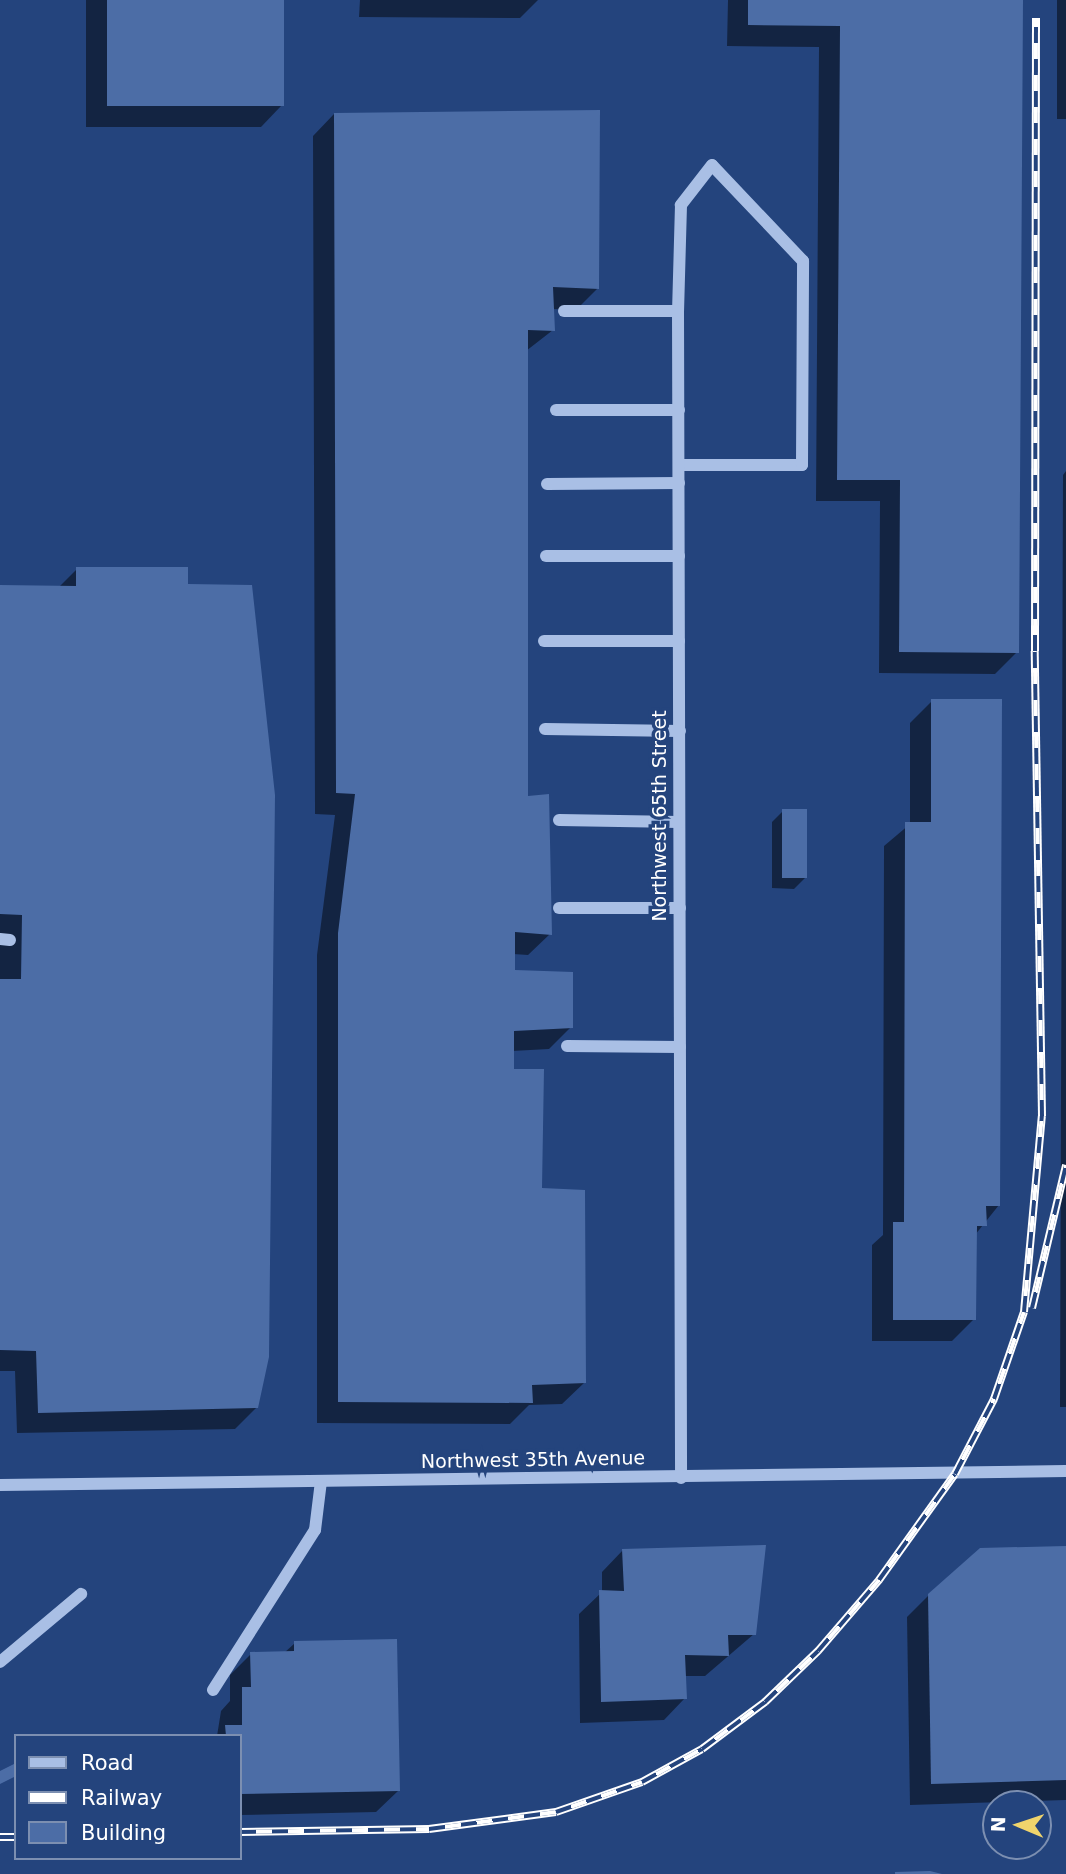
<!DOCTYPE html>
<style>
body{margin:0}
#map{position:relative;width:1066px;height:1874px;overflow:hidden;background:#24447d;font-family:"DejaVu Sans",sans-serif}
div>[style]{position:absolute}
[style*='--x']{left:calc(var(--x)*1px);top:calc(var(--y)*1px);width:calc(var(--w)*1px);rotate:calc(var(--a)*1deg)}
.shadow>*{inset:0;background:#0007;transform-origin:0 0}
.building>*{inset:0;background:#4c6da6;transform-origin:0 0}
.minor>*{height:12px;margin:-6px;padding:0 6px;transform-origin:6px;border-radius:6px;background:#a9bfe5}
.rail>*{height:8px;margin-top:-4px;transform-origin:0;background:repeating-linear-gradient(90deg,#24447d 0 16px,#fff 0 32px);box-sizing:border-box;border-block:2px solid #fff}
span{translate:-50% -50%;white-space:nowrap;text-align:center;line-height:1.15;-webkit-text-stroke:7px #24447d;paint-order:stroke}
.street-label{font-size:19px;color:#fff}
.legend{position:absolute;left:14px;top:1734px;width:228px;height:126px;box-sizing:border-box;background:#24447d;border:2px solid #7c8fb1;margin:0;padding:9px 12px;list-style:none;font-size:21px;color:#fff}
.legend li{display:flex;align-items:center;gap:14px;height:35px}
.legend b{width:35px;border:2px solid #7c8fb1}
.north{position:absolute;left:982px;top:1790px;width:70px;height:70px;box-sizing:border-box;background:#24447d;border:2px solid #7c8fb1;border-radius:50%;rotate:272deg;font-size:19px;font-weight:700;line-height:28px;text-align:center;color:#fff}
.north::after{content:'';display:block;margin:auto;width:24px;height:32px;background:#f0d46c;clip-path:polygon(50% 0,100% 100%,50% 72%,0 100%)}
</style>
<div id="map">
<div class="shadow">
<div style="clip-path:polygon(86px 0,282px 0,282px 105px,261px 127px,86px 127px)"></div>
<div style="clip-path:polygon(360px 0,538px 0,520px 18px,359px 17px)"></div>
<div style="clip-path:polygon(728px 0,1021px 0,1017px 652px,995px 674px,879px 673px,880px 501px,816px 501px,819px 47px,727px 46px)"></div>
<div style="left:1057px;top:0;width:9px;height:119px"></div>
<div style="clip-path:polygon(334px 114px,598px 288px,576px 310px,552px 309px,553px 330px,526px 351px,526px 798px,550px 934px,528px 955px,513px 954px,513px 971px,571px 1027px,549px 1049px,512px 1051px,512px 1070px,584px 1383px,562px 1404px,529px 1405px,510px 1424px,317px 1423px,317px 955px,335px 815px,315px 814px,313px 136px)"></div>
<div style="clip-path:polygon(1066px 471px,1066px 1407px,1060px 1407px,1063px 475px)"></div>
<div style="clip-path:polygon(77px 569px,257px 1407px,235px 1429px,17px 1433px,15px 1371px,0 1371px,0 587px,59px 587px)"></div>
<div style="clip-path:polygon(932px 701px,999px 1205px,975px 1235px,974px 1319px,952px 1341px,872px 1341px,872px 1245px,883px 1235px,884px 846px,910px 824px,910px 723px)"></div>
<div style="clip-path:polygon(783px 811px,805px 878px,794px 889px,772px 888px,772px 822px)"></div>
<div style="clip-path:polygon(1066px 1548px,1066px 1800px,910px 1805px,907px 1617px,929px 1595px)"></div>
<div style="clip-path:polygon(623px 1550px,754px 1634px,705px 1676px,684px 1676px,685px 1698px,664px 1720px,580px 1723px,579px 1614px,602px 1592px,602px 1572px)"></div>
<div style="clip-path:polygon(295px 1643px,398px 1791px,376px 1812px,240px 1815px,240px 1736px,217px 1736px,221px 1711px,230px 1701px,230px 1675px,251px 1654px,284px 1653px)"></div>
</div>
<div class="building">
<div style="left:107px;top:0;width:177px;height:106px"></div>
<div style="clip-path:polygon(748px 0,1023px 0,1019px 653px,899px 652px,900px 480px,837px 480px,840px 26px,748px 25px)"></div>
<div style="clip-path:polygon(600px 110px,599px 289px,553px 287px,555px 331px,528px 330px,528px 796px,549px 794px,552px 935px,515px 932px,515px 970px,573px 972px,573px 1028px,514px 1031px,514px 1069px,544px 1069px,542px 1188px,585px 1190px,586px 1383px,532px 1385px,533px 1403px,338px 1402px,338px 933px,355px 794px,336px 793px,334px 113px)"></div>
<div style="clip-path:polygon(76px 567px,188px 567px,188px 584px,252px 585px,275px 795px,269px 1357px,258px 1408px,38px 1413px,36px 1351px,0 1350px,0 979px,21px 979px,22px 915px,0 914px,0 585px,76px 586px)"></div>
<div style="clip-path:polygon(931px 699px,1002px 699px,1000px 1206px,986px 1206px,987px 1226px,977px 1226px,976px 1320px,893px 1320px,893px 1222px,904px 1222px,905px 822px,931px 822px)"></div>
<div style="left:807px;top:809px;width:69px;height:25px;rotate:90deg"></div>
<div style="clip-path:polygon(766px 1545px,756px 1635px,728px 1635px,729px 1656px,685px 1655px,687px 1699px,601px 1702px,599px 1590px,624px 1591px,622px 1549px)"></div>
<div style="clip-path:polygon(1066px 1546px,1066px 1780px,931px 1784px,928px 1594px,980px 1548px)"></div>
<div style="clip-path:polygon(397px 1639px,400px 1791px,240px 1794px,240px 1736px,226px 1736px,225px 1725px,242px 1725px,242px 1687px,251px 1687px,250px 1652px,294px 1651px,294px 1641px)"></div>
<div style="clip-path:polygon(14px 1764px,16px 1776px,0 1784px,0 1771px)"></div>
<div style="clip-path:polygon(930px 1871px,942px 1874px,895px 1874px,895px 1872px)"></div>
</div>
<div class="minor">
<div style="--x:564;--y:311;--w:114;--a:0"></div>
<div style="--x:556;--y:410;--w:123;--a:0"></div>
<div style="--x:679;--y:465;--w:123;--a:0"></div>
<div style="--x:802;--y:465;--w:204;--a:-89.7"></div>
<div style="--x:803;--y:261;--w:132;--a:-133.5"></div>
<div style="--x:712;--y:165;--w:51;--a:127.8"></div>
<div style="--x:681;--y:205;--w:106;--a:91.6"></div>
<div style="--x:678;--y:311;--w:1167;--a:89.85"></div>
<div style="--x:547;--y:484;--w:132;--a:-0.4"></div>
<div style="--x:546;--y:556;--w:133;--a:0"></div>
<div style="--x:544;--y:641;--w:135;--a:0"></div>
<div style="--x:545;--y:729;--w:135;--a:0.8"></div>
<div style="--x:559;--y:820;--w:120;--a:1"></div>
<div style="--x:559;--y:908;--w:121;--a:0"></div>
<div style="--x:0;--y:939;--w:10;--a:6"></div>
<div style="--x:567;--y:1046;--w:113;--a:0.5"></div>
<div style="--x:0;--y:1485;--w:1066;--a:-0.75"></div>
<div style="--x:0;--y:1662;--w:106;--a:-40"></div>
<div style="--x:213;--y:1690;--w:190;--a:-57.5"></div>
<div style="--x:315;--y:1530;--w:49;--a:-83"></div>
</div>
<div class="rail">
<div style="--x:1032;--y:1308;--w:147;--a:-76.6"></div>
<div style="--x:240;--y:1832;--w:189;--a:-0.9"></div>
<div style="--x:429;--y:1829;--w:128;--a:-7.6"></div>
<div style="--x:556;--y:1812;--w:91;--a:-19.2"></div>
<div style="--x:642;--y:1782;--w:68;--a:-28.8"></div>
<div style="--x:702;--y:1749;--w:79;--a:-36.7"></div>
<div style="--x:765;--y:1702;--w:74;--a:-43.9"></div>
<div style="--x:818;--y:1651;--w:94;--a:-49.3"></div>
<div style="--x:879;--y:1580;--w:130;--a:-54.4"></div>
<div style="--x:955;--y:1474;--w:85;--a:-62.5"></div>
<div style="--x:994;--y:1399;--w:92;--a:-71"></div>
<div style="--x:1024;--y:1312;--w:197;--a:-84.8"></div>
<div style="--x:1042;--y:1116;--w:465;--a:-90.9"></div>
<div style="--x:1035;--y:651;--w:633;--a:-89.91"></div>
<div style="--x:0;--y:1837;--w:16;--a:0"></div>
</div>
<div class="street-label">
<span style="left:660px;top:816px;rotate:-90deg">Northwest 65th Street</span>
<span style="left:533px;top:1460px;rotate:-1deg">Northwest 35th Avenue</span>
</div>
<ul class="legend">
<li><b style="height:9px;background:#a9bfe5"></b>Road</li>
<li><b style="height:9px;background:#fff"></b>Railway</li>
<li><b style="height:19px;background:#4c6da6"></b>Building</li>
</ul>
<div class="north">N</div>
</div>
